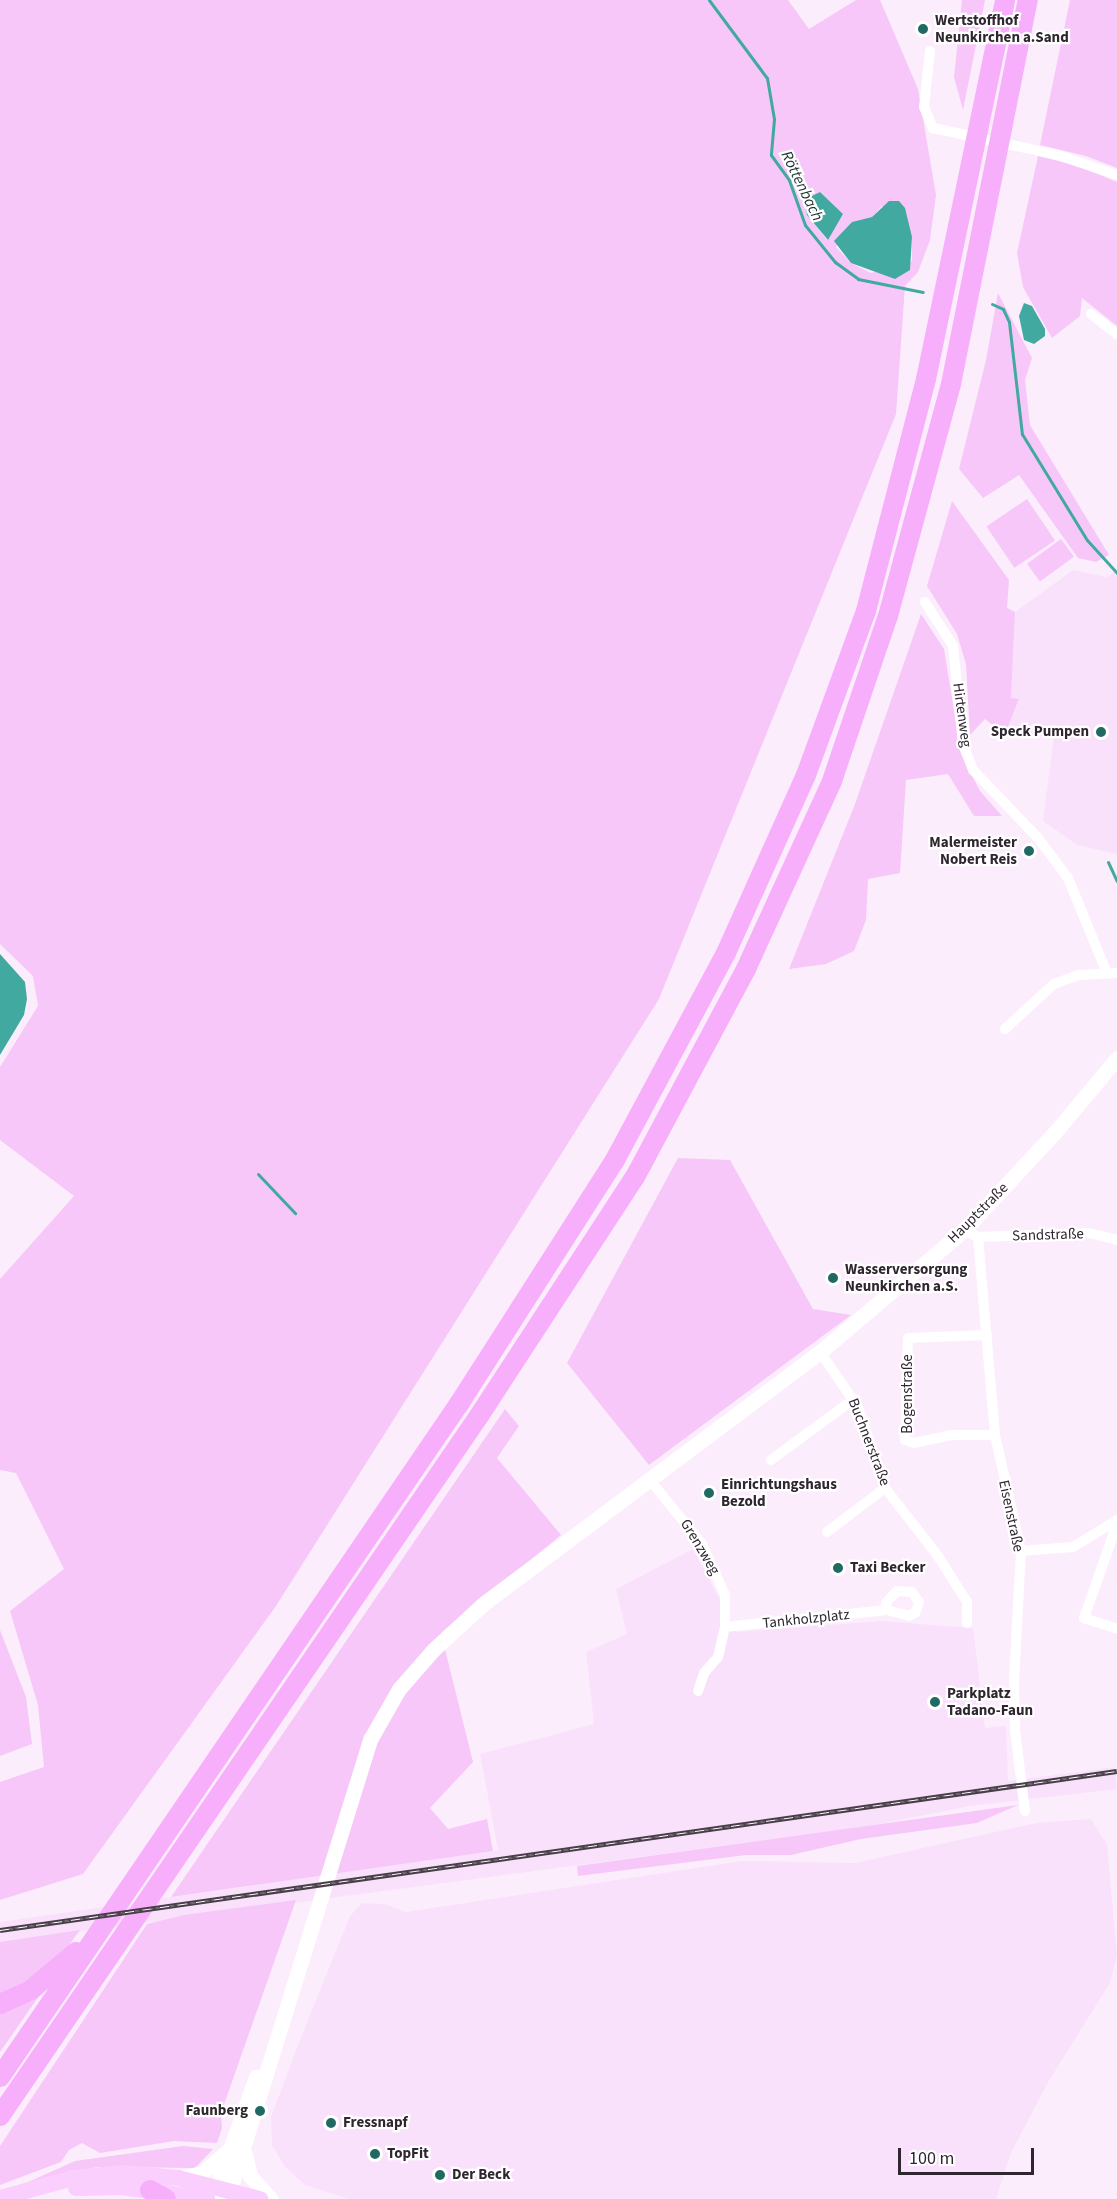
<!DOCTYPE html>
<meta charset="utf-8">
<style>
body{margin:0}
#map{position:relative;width:1117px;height:2199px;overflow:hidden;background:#fcedfd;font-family:"Source Sans 3",sans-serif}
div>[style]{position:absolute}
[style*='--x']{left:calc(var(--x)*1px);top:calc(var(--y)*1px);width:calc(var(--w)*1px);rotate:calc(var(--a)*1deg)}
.built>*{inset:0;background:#fae1fb}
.green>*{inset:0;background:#f6c7f8;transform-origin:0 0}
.water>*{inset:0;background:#42a9a0}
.stream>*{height:3px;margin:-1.5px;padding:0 1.5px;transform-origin:1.5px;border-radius:1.5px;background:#42a9a0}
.minor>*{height:10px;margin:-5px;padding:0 5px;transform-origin:5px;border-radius:5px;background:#fff}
.secondary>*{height:15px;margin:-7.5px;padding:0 7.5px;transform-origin:7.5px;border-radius:7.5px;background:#fff}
.primary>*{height:16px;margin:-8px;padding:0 8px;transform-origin:8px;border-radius:8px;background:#facffd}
.motorway>*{height:20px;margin:-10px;padding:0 10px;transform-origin:10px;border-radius:10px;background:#f7affb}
.rail>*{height:5px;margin-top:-2.5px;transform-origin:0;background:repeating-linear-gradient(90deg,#fff 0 9px,#473e48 0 18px);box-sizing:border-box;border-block:2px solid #473e48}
.dots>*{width:16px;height:16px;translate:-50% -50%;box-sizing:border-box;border:3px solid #fff;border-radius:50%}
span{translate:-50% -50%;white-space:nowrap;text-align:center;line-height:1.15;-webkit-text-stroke:4.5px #fff;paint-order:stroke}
.poi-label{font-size:15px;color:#2f2630;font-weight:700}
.left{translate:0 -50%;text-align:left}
.right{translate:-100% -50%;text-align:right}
.street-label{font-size:15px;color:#2f2630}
.water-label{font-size:16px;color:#1a322f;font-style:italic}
.scale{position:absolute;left:898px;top:2148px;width:136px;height:27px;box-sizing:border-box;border:3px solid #2f2630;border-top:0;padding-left:8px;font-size:18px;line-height:21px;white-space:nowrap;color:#2f2630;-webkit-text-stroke:4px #fff;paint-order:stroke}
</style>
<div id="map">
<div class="built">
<div style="clip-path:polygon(1073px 570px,1107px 577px,1117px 570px,1117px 854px,1077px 845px,1043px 821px,1054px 736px,1005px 735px,1019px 700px,1011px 698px,1015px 612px)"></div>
<div style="clip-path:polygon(693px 1549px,737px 1632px,881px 1621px,973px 1628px,985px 1728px,1006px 1726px,1008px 1781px,1114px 1767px,1117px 1789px,970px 1806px,859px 1828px,0 1942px,0 1922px,498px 1850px,480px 1754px,594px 1724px,586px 1652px,627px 1634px,616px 1589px)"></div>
<div style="clip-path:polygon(1091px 1819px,1107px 1845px,1117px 1955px,1110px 1983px,1047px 2084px,1011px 2153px,996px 2199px,349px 2199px,305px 2185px,285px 2167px,272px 2145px,271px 2117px,298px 2045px,350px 1916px,362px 1903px,384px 1904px,406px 1912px,742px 1861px,855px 1863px,1036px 1823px)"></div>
</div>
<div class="green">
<div style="clip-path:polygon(evenodd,0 0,788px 0,809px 29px,856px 0,880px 0,918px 89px,936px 195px,930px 240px,918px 272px,905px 286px,896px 414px,659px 999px,276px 1606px,83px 1874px,0 1900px,0 1782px,44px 1767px,38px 1705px,10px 1611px,64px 1569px,16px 1473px,0 1470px,0 1279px,74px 1196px,0 1140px,0 1067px,38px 1006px,33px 976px,0 944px,0 0,820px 192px,843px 214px,827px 240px,807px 215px,804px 201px,820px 192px,0 0,882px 206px,912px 237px,912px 261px,871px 273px,851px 263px,836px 247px,852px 222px,872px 217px,882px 206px)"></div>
<div style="clip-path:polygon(962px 0,985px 0,963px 110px,954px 77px)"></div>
<div style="clip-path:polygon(1070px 0,1117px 0,1117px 168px,1086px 156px,1040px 145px)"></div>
<div style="clip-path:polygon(1038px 156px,1078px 166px,1117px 182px,1117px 326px,1082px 298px,1080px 316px,1052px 338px,1023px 287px,1017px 253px)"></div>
<div style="clip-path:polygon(998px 293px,1032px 358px,1025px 380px,1030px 425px,1109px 555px,1096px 562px,1078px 558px,1019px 475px,983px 498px,959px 469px,986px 360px)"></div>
<div style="left:1027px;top:499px;width:50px;height:49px;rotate:56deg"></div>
<div style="clip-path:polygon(952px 501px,1009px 580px,1007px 608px,1015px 612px,1011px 698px,1019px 699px,1005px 735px,985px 719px,970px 735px,966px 664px,957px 634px,927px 586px)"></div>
<div style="left:1061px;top:539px;width:22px;height:42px;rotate:54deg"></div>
<div style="clip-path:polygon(921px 614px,944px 649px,961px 754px,980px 791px,1002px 816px,974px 816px,948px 774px,906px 780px,900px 873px,868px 879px,866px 920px,854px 951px,826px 964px,789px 969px,855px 804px)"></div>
<div style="clip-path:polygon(678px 1158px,730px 1160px,813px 1309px,851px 1315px,649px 1465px,567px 1363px)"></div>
<div style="clip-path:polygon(505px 1409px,519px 1426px,497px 1458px,561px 1535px,441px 1633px,473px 1762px,430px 1808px,448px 1829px,487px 1819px,493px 1851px,171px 1897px)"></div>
<div style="clip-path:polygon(0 1630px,26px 1697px,32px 1744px,0 1756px)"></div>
<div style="clip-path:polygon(1018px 1805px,977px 1823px,861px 1839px,791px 1855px,746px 1855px,578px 1876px,577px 1866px)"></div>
<div style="clip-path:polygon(296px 1900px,221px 2113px,222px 2128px,217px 2143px,174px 2141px,100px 2153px,82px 2143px,69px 2150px,61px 2162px,0 2185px,0 2146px,147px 1924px,184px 1915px)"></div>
<div style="clip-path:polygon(80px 1930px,61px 1956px,0 2001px,0 1942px)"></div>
<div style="clip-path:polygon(44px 1989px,0 2052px,0 2009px)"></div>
<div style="clip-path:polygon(183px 2146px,213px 2149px,195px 2168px,97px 2167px,17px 2187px,75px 2161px)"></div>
</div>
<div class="water">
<div style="clip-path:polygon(820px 192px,843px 214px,828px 240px,807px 215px,804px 200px)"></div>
<div style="clip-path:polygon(889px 201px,899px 201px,905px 208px,912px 237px,910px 270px,895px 279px,851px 263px,834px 241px,852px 222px,872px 217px)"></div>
<div style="clip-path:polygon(1024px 303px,1032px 306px,1045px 329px,1045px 336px,1034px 344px,1024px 340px,1019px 316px)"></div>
<div style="clip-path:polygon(0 954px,25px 982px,27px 999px,24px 1015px,0 1055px)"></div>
</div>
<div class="stream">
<div style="--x:709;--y:0;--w:97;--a:53.4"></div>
<div style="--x:767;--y:78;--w:42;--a:80.3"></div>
<div style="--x:774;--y:119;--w:36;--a:95"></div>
<div style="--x:771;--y:155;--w:31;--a:54"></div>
<div style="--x:789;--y:180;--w:48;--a:70.4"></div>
<div style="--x:805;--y:225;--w:48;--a:51"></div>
<div style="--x:835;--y:262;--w:29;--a:36"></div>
<div style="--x:858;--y:279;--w:66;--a:11.3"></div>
<div style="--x:992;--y:304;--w:12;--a:24"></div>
<div style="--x:1003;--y:309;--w:14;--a:65"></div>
<div style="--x:1009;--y:322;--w:113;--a:83.4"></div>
<div style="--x:1022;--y:434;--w:124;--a:58.5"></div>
<div style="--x:1087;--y:540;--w:45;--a:47.7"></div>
<div style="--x:1108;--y:862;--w:21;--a:65"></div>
<div style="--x:258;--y:1174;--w:54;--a:46.5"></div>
</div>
<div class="minor">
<div style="--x:930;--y:51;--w:56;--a:96.1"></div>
<div style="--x:924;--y:107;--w:23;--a:67"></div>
<div style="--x:933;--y:128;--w:128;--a:12.2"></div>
<div style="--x:1058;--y:155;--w:62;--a:18.7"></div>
<div style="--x:1091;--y:314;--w:33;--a:38"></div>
<div style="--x:925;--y:602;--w:52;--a:57.5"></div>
<div style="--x:953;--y:646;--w:99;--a:84.2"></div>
<div style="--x:963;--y:744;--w:28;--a:69"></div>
<div style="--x:973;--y:770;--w:94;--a:46.3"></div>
<div style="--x:1038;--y:838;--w:50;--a:53.1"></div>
<div style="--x:1068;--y:878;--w:103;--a:67.7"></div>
<div style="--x:1005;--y:1029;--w:67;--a:-42.6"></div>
<div style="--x:1054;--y:984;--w:27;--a:-20"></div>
<div style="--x:1079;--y:975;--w:38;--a:-3"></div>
<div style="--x:964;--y:1230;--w:16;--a:27"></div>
<div style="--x:978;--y:1237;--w:199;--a:85.1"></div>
<div style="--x:995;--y:1435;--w:119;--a:77.4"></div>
<div style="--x:1021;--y:1551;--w:131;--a:93.1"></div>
<div style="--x:1014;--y:1682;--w:48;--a:88.8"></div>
<div style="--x:1015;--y:1730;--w:82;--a:83"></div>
<div style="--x:978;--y:1237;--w:111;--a:-2.1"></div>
<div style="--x:1089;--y:1233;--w:29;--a:14"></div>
<div style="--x:987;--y:1335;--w:79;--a:177.8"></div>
<div style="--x:908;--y:1338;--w:102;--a:91.7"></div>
<div style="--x:905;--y:1440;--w:9;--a:18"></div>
<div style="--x:914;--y:1443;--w:39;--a:-12"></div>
<div style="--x:952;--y:1435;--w:43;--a:0"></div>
<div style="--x:820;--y:1352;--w:67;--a:55.4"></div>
<div style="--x:858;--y:1407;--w:85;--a:71.6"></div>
<div style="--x:885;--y:1488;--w:86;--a:52.1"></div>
<div style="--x:938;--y:1556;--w:54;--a:57.8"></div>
<div style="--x:967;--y:1602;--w:21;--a:90"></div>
<div style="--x:771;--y:1460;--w:103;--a:-36.3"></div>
<div style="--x:649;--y:1479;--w:84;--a:50.8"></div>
<div style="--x:702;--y:1544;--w:56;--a:65.7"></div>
<div style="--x:725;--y:1595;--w:32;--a:90"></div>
<div style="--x:725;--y:1627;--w:31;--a:103"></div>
<div style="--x:718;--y:1657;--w:21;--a:131"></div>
<div style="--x:704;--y:1673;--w:19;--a:108"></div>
<div style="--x:1117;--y:1524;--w:100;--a:109.3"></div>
<div style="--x:1084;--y:1618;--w:35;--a:18"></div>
<div style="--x:827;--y:1532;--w:73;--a:-37.2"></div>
<div style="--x:1021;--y:1551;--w:52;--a:-4.4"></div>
<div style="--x:1073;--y:1547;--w:52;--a:-31.5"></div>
<div style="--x:725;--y:1627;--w:163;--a:-6"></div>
<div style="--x:887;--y:1610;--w:23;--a:15"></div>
<div style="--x:909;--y:1616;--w:7;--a:-27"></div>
<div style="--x:915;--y:1613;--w:12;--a:-70"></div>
<div style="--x:919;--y:1602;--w:12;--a:-125"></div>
<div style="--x:912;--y:1592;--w:15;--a:-176"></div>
<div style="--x:897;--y:1591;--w:16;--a:133"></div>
<div style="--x:886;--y:1603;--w:7;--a:82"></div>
</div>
<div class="secondary">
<div style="--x:245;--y:2154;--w:23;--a:77"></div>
<div style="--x:250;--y:2176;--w:31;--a:48"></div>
<div style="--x:180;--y:2178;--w:23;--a:-13"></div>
<div style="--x:202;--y:2173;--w:35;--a:-41"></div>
<div style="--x:212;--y:2199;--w:130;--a:-70.2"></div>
<div style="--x:227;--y:2199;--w:483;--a:-72.7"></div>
<div style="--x:371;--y:1738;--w:56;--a:-60.3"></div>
<div style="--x:399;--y:1689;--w:52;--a:-48.9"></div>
<div style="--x:433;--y:1650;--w:68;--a:-42.6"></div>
<div style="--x:483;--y:1604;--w:421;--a:-36.8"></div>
<div style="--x:820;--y:1352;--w:189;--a:-40.3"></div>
<div style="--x:964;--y:1230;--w:135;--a:-47.1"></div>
<div style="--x:1056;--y:1131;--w:95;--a:-50.1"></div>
</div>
<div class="primary">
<div style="--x:76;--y:2188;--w:45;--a:-1.3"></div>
<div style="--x:121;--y:2187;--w:87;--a:7.9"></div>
<div style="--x:0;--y:2198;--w:76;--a:-15.3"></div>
<div style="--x:73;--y:2178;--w:50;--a:-5.7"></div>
<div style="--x:123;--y:2173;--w:55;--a:5.2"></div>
<div style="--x:178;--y:2178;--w:85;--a:14.4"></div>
</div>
<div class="motorway">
<div style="--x:0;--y:2004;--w:34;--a:-24"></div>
<div style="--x:31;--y:1990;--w:59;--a:-40.2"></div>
<div style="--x:0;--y:2077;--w:815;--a:-55.71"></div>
<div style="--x:459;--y:1404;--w:290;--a:-57.4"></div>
<div style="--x:615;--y:1160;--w:235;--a:-61.8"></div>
<div style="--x:726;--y:953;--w:195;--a:-65.8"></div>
<div style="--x:806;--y:775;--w:175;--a:-69.9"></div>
<div style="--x:866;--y:611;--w:240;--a:-75.5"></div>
<div style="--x:926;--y:379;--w:387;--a:-78.2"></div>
<div style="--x:0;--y:2116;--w:848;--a:-55.62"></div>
<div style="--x:479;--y:1416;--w:285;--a:-56.9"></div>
<div style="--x:635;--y:1177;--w:236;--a:-61.9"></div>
<div style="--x:746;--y:969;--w:207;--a:-65.4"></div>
<div style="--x:832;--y:781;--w:174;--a:-71.3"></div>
<div style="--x:888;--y:616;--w:240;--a:-74.8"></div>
<div style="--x:951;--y:384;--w:392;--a:-78.7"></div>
<div style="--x:150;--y:2190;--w:18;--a:29"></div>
</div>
<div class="rail">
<div style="--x:0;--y:1930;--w:1128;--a:-8.1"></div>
</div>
<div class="dots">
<div style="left:923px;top:29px;background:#206a63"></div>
<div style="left:1101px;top:732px;background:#206a63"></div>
<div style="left:1029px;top:851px;background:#206a63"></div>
<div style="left:833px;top:1278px;background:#206a63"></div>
<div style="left:709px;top:1493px;background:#206a63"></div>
<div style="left:838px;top:1568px;background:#206a63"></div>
<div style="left:935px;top:1702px;background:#206a63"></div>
<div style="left:260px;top:2111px;background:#206a63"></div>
<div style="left:331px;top:2123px;background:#206a63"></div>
<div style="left:375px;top:2154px;background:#206a63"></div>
<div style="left:440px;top:2175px;background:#206a63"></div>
</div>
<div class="poi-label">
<span class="left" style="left:935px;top:29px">Wertstoffhof<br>Neunkirchen a.Sand</span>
<span class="right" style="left:1089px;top:732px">Speck Pumpen</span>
<span class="right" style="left:1017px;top:851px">Malermeister<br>Nobert Reis</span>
<span class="left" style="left:845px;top:1278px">Wasserversorgung<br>Neunkirchen a.S.</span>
<span class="left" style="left:721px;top:1493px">Einrichtungshaus<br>Bezold</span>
<span class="left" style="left:850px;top:1568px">Taxi Becker</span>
<span class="left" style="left:947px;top:1702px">Parkplatz<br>Tadano-Faun</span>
<span class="right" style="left:248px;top:2111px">Faunberg</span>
<span class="left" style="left:343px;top:2123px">Fressnapf</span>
<span class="left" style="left:387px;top:2154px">TopFit</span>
<span class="left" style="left:452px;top:2175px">Der Beck</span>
</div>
<div class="street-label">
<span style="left:962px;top:715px;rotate:82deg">Hirtenweg</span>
<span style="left:978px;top:1213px;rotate:-45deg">Hauptstraße</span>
<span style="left:1048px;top:1235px;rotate:-2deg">Sandstraße</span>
<span style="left:908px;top:1394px;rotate:-90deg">Bogenstraße</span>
<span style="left:869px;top:1442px;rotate:69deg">Buchnerstraße</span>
<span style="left:1011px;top:1516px;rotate:78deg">Eisenstraße</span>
<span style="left:700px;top:1547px;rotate:59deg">Grenzweg</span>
<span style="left:806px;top:1619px;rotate:-6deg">Tankholzplatz</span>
</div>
<div class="water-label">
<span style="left:802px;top:186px;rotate:64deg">Röttenbach</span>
</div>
<div class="scale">100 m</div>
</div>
